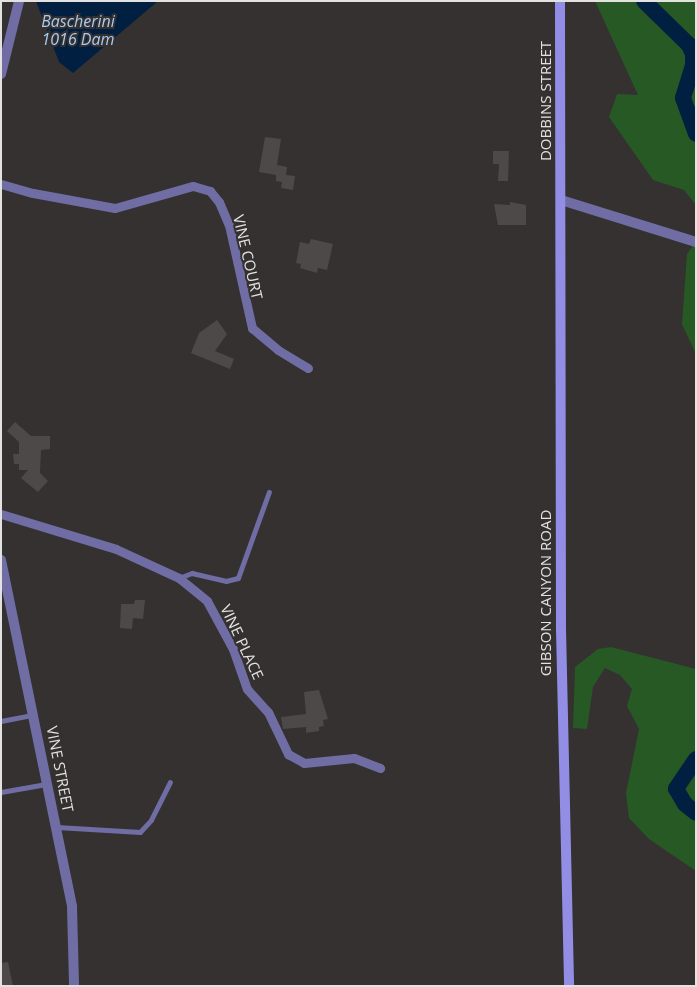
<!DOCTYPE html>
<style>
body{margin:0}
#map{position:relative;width:697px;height:987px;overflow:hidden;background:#343130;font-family:"Open Sans",sans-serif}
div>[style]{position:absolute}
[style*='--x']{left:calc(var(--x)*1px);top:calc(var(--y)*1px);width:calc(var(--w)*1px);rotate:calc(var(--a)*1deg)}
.green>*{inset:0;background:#275924}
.water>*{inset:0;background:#001f41}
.river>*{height:16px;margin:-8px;padding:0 8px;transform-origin:8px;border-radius:8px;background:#001f41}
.building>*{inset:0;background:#4d4948}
.service>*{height:4.5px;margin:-2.25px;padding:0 2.25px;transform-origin:2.25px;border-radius:2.25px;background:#6f6da4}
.minor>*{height:9px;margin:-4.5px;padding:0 4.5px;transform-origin:4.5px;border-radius:4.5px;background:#6f6da4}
.tertiary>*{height:10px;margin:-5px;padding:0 5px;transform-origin:5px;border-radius:5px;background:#6f6da4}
.secondary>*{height:10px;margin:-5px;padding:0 5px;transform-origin:5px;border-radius:5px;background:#928ee5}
span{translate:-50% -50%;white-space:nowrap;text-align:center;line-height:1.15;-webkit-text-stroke:4px #343130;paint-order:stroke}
.street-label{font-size:15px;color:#e4e2e1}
.water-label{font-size:16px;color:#aacbf0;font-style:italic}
.frame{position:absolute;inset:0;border:2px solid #e4e2e1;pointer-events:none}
</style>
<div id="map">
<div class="green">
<div style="clip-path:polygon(595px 1px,696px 1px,696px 205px,684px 190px,653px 180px,609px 117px,617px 94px,638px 95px)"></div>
<div style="clip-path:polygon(696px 241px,696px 354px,682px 324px,687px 254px)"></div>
<div style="clip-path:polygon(611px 647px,696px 669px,696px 871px,649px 839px,629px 818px,626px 793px,639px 729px,627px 706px,632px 689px,620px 675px,605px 668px,593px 687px,587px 729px,573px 728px,575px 667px,598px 649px)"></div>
</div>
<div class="water">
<div style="clip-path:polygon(36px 1px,158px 1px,73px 73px,59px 62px)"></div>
</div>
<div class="river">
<div style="--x:644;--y:1;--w:63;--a:44.4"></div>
<div style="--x:689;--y:45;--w:10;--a:66"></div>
<div style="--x:693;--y:54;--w:11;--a:90"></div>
<div style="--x:693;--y:65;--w:34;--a:107"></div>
<div style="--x:683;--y:98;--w:38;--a:70"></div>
<div style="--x:696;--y:759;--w:36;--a:124"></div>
<div style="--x:676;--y:789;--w:17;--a:59"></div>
<div style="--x:685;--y:804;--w:14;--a:39"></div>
</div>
<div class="building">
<div style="clip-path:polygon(265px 137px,281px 139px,277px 165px,287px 167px,286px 175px,295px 176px,293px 190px,281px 188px,282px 182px,276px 181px,276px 175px,259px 172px)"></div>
<div style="clip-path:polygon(493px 151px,509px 151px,508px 181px,498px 181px,499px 164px,493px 164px)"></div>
<div style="clip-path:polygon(510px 202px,526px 205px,526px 225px,498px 225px,494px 204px,510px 205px)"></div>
<div style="clip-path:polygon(311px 239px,333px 244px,327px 270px,318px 268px,317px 273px,300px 268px,301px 264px,296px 263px,300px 242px,309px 244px)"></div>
<div style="clip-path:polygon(217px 320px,227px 334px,215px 351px,234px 359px,230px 369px,191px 353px,199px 333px)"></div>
<div style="clip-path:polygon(15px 422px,31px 436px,50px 436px,50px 449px,41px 450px,40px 473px,48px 481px,38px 492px,21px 478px,28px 470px,19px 470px,19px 464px,14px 464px,13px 454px,19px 454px,19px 442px,7px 431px)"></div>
<div style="clip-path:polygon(135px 600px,145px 600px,143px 619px,133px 618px,132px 629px,120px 628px,121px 604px,134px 604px)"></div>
<div style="clip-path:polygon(319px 690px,328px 719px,323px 720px,324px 726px,319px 727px,319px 731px,306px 733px,306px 727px,283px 729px,281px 717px,306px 714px,304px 692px)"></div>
<div style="clip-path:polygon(8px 962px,13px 986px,1px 986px,1px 963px)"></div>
</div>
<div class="service">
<div style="--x:179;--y:578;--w:14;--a:-21"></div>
<div style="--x:192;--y:573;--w:35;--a:13"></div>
<div style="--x:226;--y:581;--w:12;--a:-14"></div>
<div style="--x:238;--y:578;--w:91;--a:-70.2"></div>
<div style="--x:1;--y:721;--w:33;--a:-11"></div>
<div style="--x:1;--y:792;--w:47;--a:-9.9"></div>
<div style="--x:57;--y:827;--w:83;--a:3.4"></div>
<div style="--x:140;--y:832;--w:16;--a:-47"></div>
<div style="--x:151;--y:820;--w:42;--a:-63.4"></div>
</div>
<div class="minor">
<div style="--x:1;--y:184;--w:33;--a:16"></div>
<div style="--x:33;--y:193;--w:83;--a:10.4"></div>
<div style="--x:115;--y:208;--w:81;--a:-15.8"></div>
<div style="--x:193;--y:186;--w:18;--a:16"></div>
<div style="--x:210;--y:191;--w:14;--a:51"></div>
<div style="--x:219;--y:202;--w:25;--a:67"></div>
<div style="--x:229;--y:225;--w:106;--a:77.4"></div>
<div style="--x:252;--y:328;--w:34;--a:40"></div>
<div style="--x:278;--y:350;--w:35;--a:31"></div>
<div style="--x:1;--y:514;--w:120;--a:16.9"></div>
<div style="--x:116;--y:549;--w:69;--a:24.7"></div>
<div style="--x:179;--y:578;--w:36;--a:39"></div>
<div style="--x:207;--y:601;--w:55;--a:61.6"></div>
<div style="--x:233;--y:649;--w:42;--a:70.7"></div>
<div style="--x:247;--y:689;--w:31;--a:48"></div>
<div style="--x:268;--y:712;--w:47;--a:64.5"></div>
<div style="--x:288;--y:754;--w:18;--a:29"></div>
<div style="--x:304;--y:763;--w:50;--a:-5.7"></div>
<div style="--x:354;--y:758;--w:28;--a:21"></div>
</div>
<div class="tertiary">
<div style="--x:1;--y:74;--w:75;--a:-76.1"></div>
<div style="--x:561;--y:200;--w:141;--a:17.3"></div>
<div style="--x:1;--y:560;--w:354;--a:78.4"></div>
<div style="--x:72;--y:907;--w:79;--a:88.5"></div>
</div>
<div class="secondary">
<div style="--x:560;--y:1;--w:628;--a:89.91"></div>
<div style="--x:561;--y:629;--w:357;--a:88.7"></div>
</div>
<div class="street-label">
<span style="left:546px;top:101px;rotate:-90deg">DOBBINS STREET</span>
<span style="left:248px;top:257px;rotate:77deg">VINE COURT</span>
<span style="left:546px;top:593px;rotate:-90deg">GIBSON CANYON ROAD</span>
<span style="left:242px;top:642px;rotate:65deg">VINE PLACE</span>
<span style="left:60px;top:769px;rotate:79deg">VINE STREET</span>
</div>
<div class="water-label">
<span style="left:78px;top:30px">Bascherini<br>1016 Dam</span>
</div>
<div class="frame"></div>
</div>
